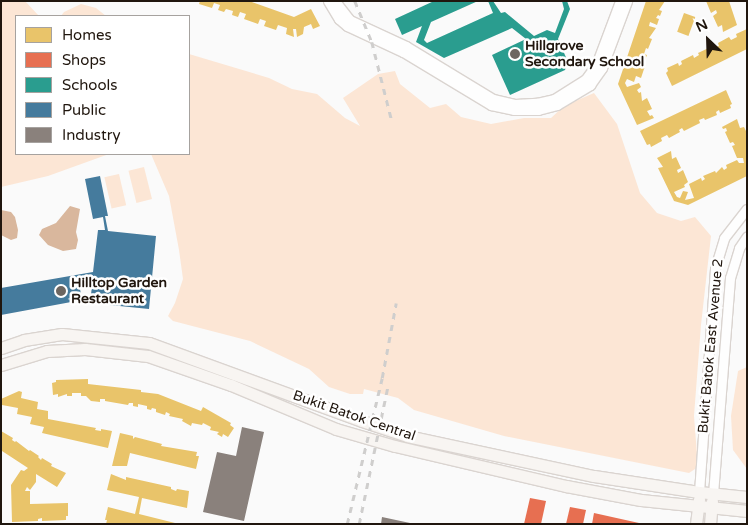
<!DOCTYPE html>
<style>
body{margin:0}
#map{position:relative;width:748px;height:525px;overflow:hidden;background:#fafafa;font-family:"Varela Round",sans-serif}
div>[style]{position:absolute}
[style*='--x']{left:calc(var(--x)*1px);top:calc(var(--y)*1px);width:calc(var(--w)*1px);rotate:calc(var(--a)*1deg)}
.green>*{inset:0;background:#fce6d5;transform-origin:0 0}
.water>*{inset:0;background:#d9b79d}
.homes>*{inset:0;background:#e9c46a;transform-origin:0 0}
.shops>*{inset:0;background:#e76f51}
.schools>*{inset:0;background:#2a9d8f}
.public>*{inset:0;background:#457b9d}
.industry>*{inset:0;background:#8a817c}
.roads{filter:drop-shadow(1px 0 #dad4d0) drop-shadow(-1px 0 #dad4d0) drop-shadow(0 1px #dad4d0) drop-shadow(0 -1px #dad4d0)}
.minor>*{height:9px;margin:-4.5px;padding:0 4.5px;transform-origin:4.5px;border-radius:4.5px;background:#fefefe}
.major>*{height:11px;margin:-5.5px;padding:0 5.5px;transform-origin:5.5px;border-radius:5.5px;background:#f8f5f2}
.rail>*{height:2.5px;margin-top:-1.25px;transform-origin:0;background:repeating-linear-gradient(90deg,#cfcecd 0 6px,transparent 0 12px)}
.dots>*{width:14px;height:14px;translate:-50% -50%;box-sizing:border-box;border:2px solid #fff;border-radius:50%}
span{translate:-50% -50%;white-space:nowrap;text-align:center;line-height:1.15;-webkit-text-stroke:5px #fff;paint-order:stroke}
.poi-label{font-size:14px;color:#20160e;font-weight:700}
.left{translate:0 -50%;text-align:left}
.street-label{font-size:14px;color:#20160e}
.frame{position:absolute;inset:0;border:2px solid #20160e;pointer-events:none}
.legend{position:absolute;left:15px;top:15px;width:175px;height:140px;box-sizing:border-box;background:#fff;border:1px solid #a6a29f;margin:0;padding:6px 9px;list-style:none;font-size:15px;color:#20160e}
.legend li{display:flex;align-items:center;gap:10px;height:25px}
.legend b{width:25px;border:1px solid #a6a29f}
.north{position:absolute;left:683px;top:15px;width:50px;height:50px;-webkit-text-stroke:4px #fff;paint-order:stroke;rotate:336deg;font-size:14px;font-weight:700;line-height:20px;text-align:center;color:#20160e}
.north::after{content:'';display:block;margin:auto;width:18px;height:22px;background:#20160e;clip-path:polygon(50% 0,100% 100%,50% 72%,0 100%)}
</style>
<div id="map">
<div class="green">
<div style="clip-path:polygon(1px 1px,25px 1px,39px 16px,16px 16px,16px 154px,109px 154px,48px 176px,1px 187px)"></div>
<div style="clip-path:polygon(81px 4px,96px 8px,106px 16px,61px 16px,64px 12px)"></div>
<div style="clip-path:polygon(189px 54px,269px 78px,292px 89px,317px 94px,345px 118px,360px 126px,343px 98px,378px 74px,395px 71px,400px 84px,430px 108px,446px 104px,461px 117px,491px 124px,524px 118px,551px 118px,564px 106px,594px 93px,617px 124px,640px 193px,657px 213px,681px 221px,695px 217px,711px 236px,701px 325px,694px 416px,698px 467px,689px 473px,504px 436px,414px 410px,398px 398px,364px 389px,363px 394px,350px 394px,329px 387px,309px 369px,250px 341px,173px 321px,168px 316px,175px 303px,183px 279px,179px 250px,169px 196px,151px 154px,189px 154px)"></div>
<div style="left:144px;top:167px;width:33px;height:16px;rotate:76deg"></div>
<div style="left:119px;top:174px;width:32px;height:15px;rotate:77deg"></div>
<div style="clip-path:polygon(747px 367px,747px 469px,733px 450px,731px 416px,738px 371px)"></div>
</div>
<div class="water">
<div style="clip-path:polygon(70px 206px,80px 209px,76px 232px,78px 240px,76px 249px,63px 251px,48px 245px,39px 235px,42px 229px,56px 223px)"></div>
<div style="clip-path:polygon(1px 210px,11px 212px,15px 217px,18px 230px,17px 238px,11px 240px,1px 235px)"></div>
</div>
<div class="homes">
<div style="clip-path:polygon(200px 1px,249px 1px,294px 17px,311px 9px,320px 26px,313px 29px,311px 24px,304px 27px,303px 34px,297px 37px,296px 29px,293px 29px,294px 37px,286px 34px,287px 28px,278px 25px,276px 30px,264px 26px,266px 21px,260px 19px,258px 24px,244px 19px,246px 14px,240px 12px,238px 17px,232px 15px,233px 11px,226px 9px,224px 12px,218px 10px,220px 5px,214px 3px,212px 8px,199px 4px)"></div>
<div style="clip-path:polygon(646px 1px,665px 1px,659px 10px,662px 11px,660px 16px,658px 15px,656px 18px,659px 19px,657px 25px,650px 22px,649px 26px,656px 28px,649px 38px,652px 39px,648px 49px,646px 48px,644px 54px,647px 55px,645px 60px,642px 59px,640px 64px,645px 66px,641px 78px,636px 76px,634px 82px,627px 79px,625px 83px,627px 87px,639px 83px,641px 87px,637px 90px,639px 93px,641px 92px,642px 101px,647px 98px,652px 109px,647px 111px,650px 116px,652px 115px,654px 118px,637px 125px,618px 84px)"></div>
<div style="clip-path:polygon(706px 1px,729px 1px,737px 25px,723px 32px,722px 25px,718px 27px,713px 16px,717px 13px,716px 10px,711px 13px)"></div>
<div style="left:684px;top:13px;width:12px;height:20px;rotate:20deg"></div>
<div style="clip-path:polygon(747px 29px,747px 49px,672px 86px,666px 73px,668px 71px,667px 68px,678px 63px,679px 66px,682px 64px,681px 61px,693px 55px,694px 58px,699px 55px,698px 53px,715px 45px,716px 47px,719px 46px,718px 43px,729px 37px,731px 40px,737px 37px,736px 34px)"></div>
<div style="clip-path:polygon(726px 90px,732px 104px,730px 105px,731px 108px,720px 113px,719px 110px,716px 112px,717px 115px,705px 120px,704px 118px,699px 120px,700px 123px,684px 131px,682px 128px,679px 130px,680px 132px,669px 138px,667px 135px,661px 138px,662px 141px,651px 147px,650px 144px,647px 145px,640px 131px)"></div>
<div style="clip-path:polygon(737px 119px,740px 128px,744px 127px,747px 133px,747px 176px,688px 205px,674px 201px,658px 168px,663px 167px,657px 158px,671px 151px,672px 159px,676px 157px,681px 168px,677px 170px,678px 173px,683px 170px,688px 182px,684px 185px,685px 187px,674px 192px,677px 197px,680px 198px,683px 191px,688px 192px,685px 200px,694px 198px,689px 184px,701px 178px,702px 181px,705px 179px,703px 176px,715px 171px,716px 173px,722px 167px,724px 170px,727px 168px,726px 165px,737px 160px,739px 163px,744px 163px,743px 158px,737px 158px,732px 146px,735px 145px,733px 142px,730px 143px,725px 132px,727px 131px,726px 128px,723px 129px,722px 127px)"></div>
<div style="clip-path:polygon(88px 379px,88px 384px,141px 390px,141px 392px,158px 394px,201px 411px,203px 407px,231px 423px,230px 425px,234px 428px,228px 437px,223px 434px,222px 437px,217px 434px,219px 432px,210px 430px,211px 427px,203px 423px,202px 425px,192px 423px,191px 426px,182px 421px,183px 419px,169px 416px,170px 414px,166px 412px,165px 415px,156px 412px,156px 409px,152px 408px,151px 410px,147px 409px,147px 406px,138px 404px,138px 407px,133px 406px,133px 403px,129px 403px,128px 405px,105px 401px,105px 399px,100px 399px,100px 402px,91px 401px,86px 396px,81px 396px,81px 393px,72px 393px,72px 396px,67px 396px,67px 394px,58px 397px,58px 394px,53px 395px,52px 383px,56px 382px,56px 380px)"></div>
<div style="clip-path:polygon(19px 391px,22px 392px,21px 398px,38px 402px,37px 409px,48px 411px,48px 419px,96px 428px,95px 430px,101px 431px,101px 429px,112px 431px,108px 448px,42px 433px,44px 427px,30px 424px,32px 417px,17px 414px,18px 408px,2px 405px,1px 399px)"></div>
<div style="clip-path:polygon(1px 431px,13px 438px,12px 440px,15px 442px,16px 441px,29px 451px,30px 450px,39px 456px,38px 457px,41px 460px,42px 458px,52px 464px,51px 466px,66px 473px,57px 487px,36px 474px,36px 482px,30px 490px,27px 487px,25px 491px,30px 491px,30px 504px,68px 503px,68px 516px,66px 516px,66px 520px,42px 521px,42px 518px,38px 519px,38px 521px,12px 522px,11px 485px,21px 470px,24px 471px,28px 468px,2px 451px)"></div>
<div style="clip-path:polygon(120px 433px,133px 436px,133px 439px,135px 437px,162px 444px,161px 446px,197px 452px,196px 456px,199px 456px,196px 469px,130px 453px,127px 466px,112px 466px)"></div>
<div style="clip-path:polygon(111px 474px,126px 480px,126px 477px,171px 487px,171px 489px,176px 491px,177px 489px,189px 491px,187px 508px,142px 498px,139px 514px,179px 524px,106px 524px,107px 520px,105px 520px,108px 507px,135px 514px,139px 497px,107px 490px)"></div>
</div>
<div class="shops">
<div style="clip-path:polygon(530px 498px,546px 501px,541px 524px,524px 524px)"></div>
<div style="clip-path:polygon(570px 507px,586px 510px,583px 524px,566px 524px)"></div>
<div style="clip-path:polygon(594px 513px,639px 523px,639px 524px,592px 524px)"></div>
</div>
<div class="schools">
<div style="clip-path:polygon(434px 1px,478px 1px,431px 22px,424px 40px,427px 43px,493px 13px,488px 1px,493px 1px,501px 13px,505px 12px,534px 36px,547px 30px,555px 33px,564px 9px,562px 1px,567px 1px,570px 9px,558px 39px,568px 62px,565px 70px,510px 95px,492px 55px,526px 39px,512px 28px,444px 58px,416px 42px,422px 26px,402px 35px,395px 19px)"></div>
</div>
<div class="public">
<div style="clip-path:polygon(100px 176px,108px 216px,105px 216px,108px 231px,156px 236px,149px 309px,90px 303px,92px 286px,80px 289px,82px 300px,1px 315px,1px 288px,93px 272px,98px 230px,105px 230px,103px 217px,93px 219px,85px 179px)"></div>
</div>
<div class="industry">
<div style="clip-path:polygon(242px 427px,264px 432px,244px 521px,203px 512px,217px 452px,236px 456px)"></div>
<div style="clip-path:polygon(382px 517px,410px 523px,410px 524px,381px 524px)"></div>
</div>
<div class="roads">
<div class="minor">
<div style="--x:328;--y:1;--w:21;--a:59"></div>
<div style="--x:339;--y:19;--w:11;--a:41"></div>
<div style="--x:347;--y:26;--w:62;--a:24.9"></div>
<div style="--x:403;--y:52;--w:103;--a:31.1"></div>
<div style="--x:491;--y:105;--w:24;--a:12"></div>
<div style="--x:514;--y:110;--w:24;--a:0"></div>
<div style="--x:538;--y:110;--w:20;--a:-15"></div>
<div style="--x:557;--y:105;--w:39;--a:-31"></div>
<div style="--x:590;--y:85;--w:21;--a:-55"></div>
<div style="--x:602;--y:68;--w:72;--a:-69.5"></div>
<div style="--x:335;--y:1;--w:24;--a:52"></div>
<div style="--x:350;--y:20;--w:62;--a:24.9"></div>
<div style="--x:406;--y:46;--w:102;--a:31.3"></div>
<div style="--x:493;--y:99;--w:23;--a:13"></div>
<div style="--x:515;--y:104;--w:22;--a:-3"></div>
<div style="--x:537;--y:103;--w:17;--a:-13"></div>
<div style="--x:554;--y:99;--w:36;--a:-32"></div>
<div style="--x:585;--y:80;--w:19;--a:-54"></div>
<div style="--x:596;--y:65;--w:68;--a:-69.4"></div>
<div style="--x:699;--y:492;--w:225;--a:-85.9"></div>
<div style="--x:715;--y:268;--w:31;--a:-73"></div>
<div style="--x:724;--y:238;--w:37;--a:-52"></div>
<div style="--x:713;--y:494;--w:217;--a:-85.5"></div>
<div style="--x:730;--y:278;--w:31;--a:-73"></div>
<div style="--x:739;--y:248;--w:14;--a:-56"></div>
</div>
<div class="major">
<div style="--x:1;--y:348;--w:24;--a:-19"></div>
<div style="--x:24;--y:340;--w:38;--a:-9"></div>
<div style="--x:62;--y:334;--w:87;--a:5.9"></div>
<div style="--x:149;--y:343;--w:227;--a:20.1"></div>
<div style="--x:362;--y:421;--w:47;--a:18.4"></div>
<div style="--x:407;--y:436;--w:191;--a:12.1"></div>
<div style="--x:594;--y:476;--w:106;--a:8.7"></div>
<div style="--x:699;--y:492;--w:48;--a:5.9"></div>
<div style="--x:1;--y:365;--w:48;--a:-16.9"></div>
<div style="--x:47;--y:351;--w:38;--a:-3"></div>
<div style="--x:85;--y:349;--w:63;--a:6.3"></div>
<div style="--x:148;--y:356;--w:88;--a:19.3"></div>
<div style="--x:231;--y:385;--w:114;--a:22.7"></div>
<div style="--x:336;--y:429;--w:61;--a:16.1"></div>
<div style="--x:395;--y:446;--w:176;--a:13.2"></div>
<div style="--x:566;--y:486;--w:76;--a:10.6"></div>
<div style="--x:641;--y:500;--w:107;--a:5.9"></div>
<div style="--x:696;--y:524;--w:25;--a:-83"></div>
<div style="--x:710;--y:524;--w:23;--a:-85"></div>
</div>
</div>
<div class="rail">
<div style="--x:355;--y:1;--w:44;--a:67.5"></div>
<div style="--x:372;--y:42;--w:81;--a:75.8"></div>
<div style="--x:347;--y:524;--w:150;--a:-76.5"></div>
<div style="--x:382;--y:378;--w:76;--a:-79.4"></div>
<div style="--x:359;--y:524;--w:142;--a:-78.2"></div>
</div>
<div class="dots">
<div style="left:515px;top:54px;background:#6c6661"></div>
<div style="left:61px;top:291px;background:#6c6661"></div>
</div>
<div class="poi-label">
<span class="left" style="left:525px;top:54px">Hillgrove<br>Secondary School</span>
<span class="left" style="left:71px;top:291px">Hilltop Garden<br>Restaurant</span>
</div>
<div class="street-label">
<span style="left:711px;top:346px;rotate:-85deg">Bukit Batok East Avenue 2</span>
<span style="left:354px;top:416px;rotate:19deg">Bukit Batok Central</span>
</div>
<div class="frame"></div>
<ul class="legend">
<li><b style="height:14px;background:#e9c46a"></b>Homes</li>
<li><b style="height:14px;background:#e76f51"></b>Shops</li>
<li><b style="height:14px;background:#2a9d8f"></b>Schools</li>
<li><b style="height:14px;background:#457b9d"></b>Public</li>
<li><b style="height:14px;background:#8a817c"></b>Industry</li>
</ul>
<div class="north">N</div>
</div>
